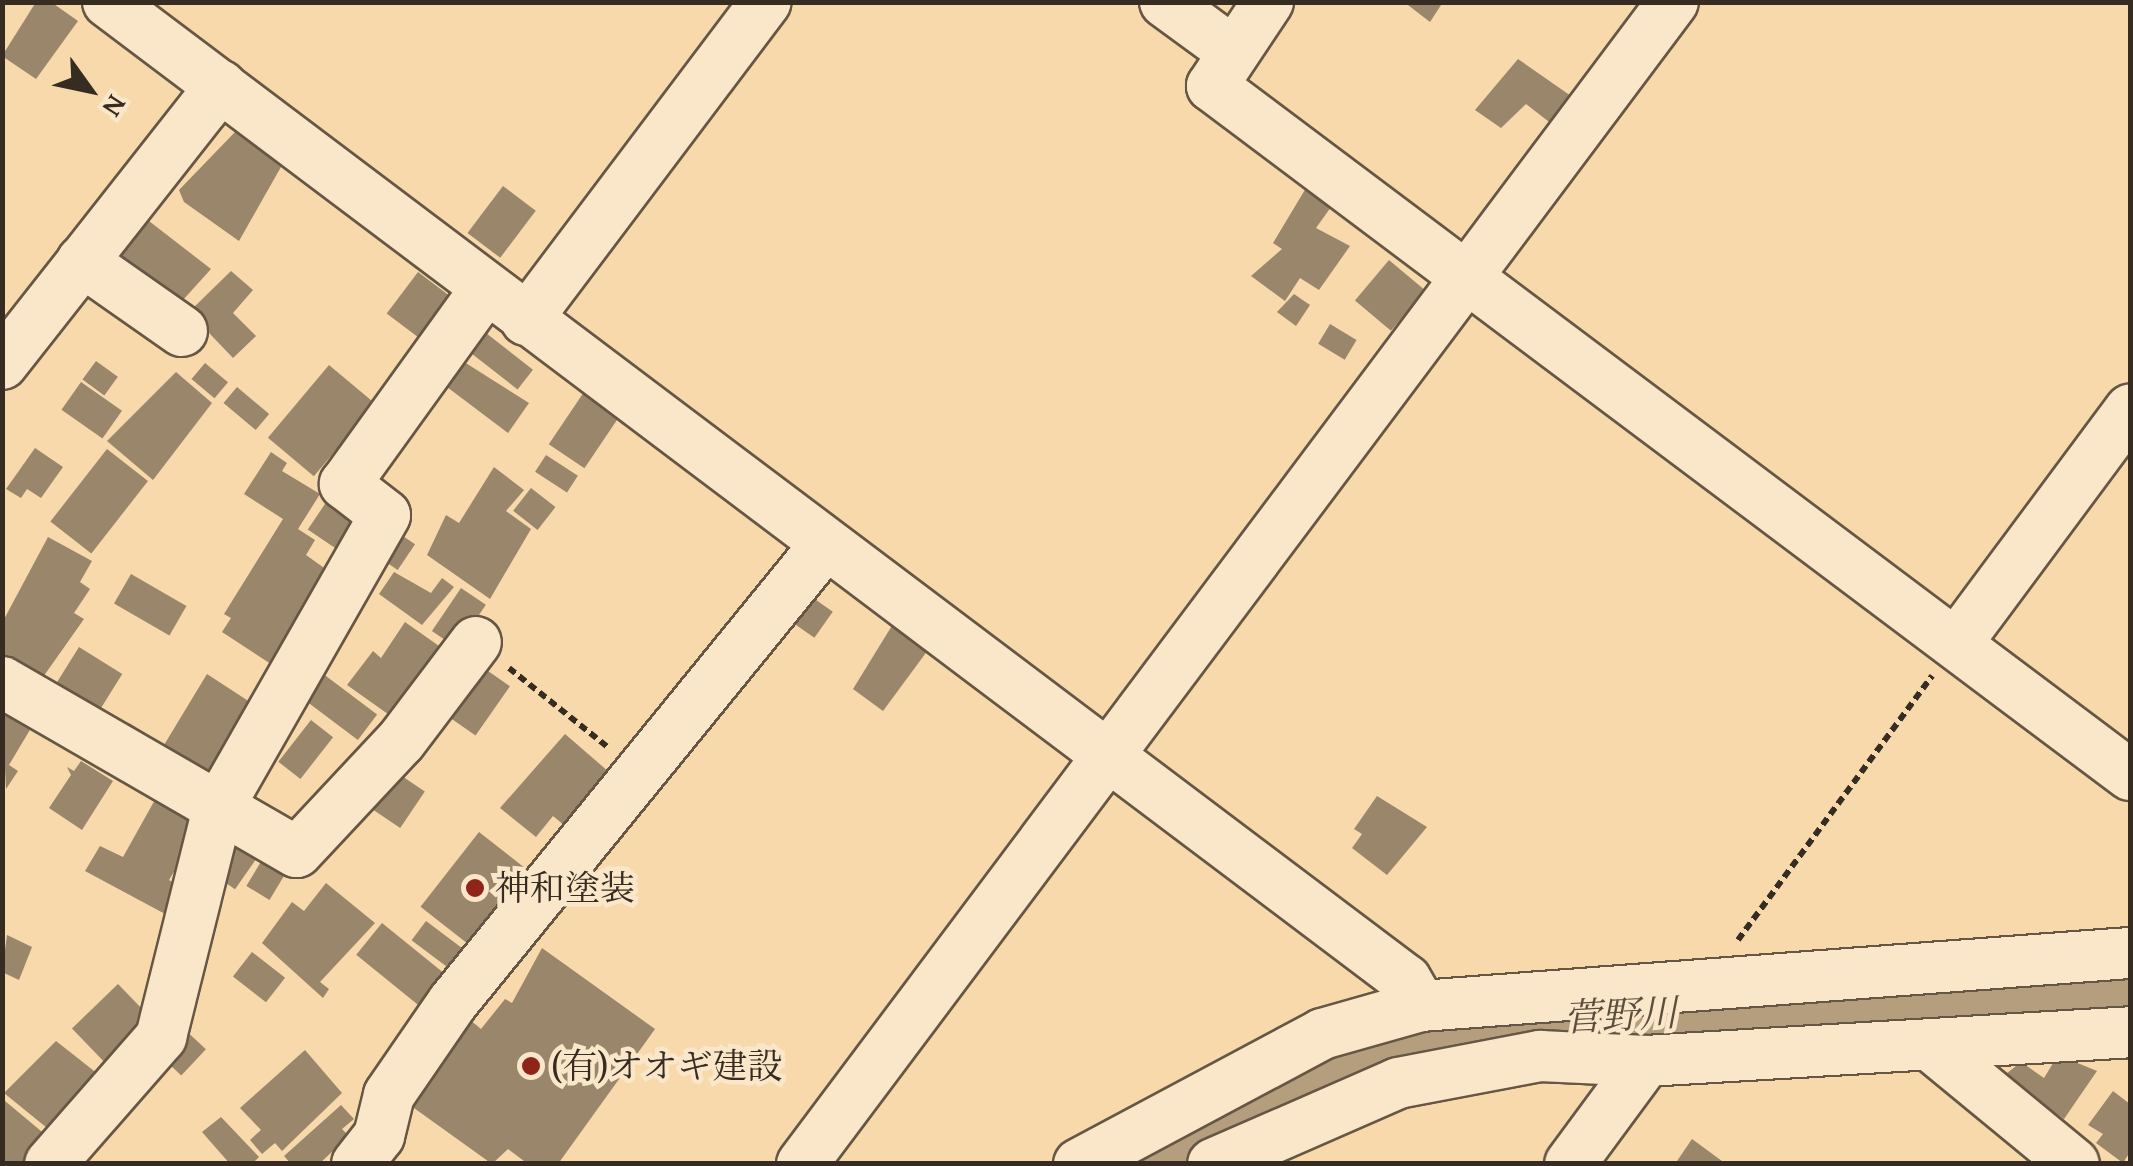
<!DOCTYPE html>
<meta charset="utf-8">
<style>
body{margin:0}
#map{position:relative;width:2133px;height:1166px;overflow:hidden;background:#f7d9ac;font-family:"Gentium Book Plus","Noto Serif JP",serif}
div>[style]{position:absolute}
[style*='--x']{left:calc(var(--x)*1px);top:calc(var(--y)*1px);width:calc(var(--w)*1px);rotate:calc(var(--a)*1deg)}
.river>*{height:65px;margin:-32.5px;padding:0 32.5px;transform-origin:32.5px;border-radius:32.5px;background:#b59e7d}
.building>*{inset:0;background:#9a866a;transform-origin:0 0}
.path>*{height:6px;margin-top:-3px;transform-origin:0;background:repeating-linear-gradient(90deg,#362c22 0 8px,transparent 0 13px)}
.roads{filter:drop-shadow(2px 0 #665744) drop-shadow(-2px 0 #665744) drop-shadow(0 2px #665744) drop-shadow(0 -2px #665744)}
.minor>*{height:50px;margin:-25px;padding:0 25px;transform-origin:25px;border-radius:25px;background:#fae6c9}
.dots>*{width:28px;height:28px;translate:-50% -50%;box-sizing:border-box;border:5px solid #fae6c9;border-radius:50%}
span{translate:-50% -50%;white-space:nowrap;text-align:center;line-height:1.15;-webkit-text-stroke:9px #fae6c9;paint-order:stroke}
.poi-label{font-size:35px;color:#362c22}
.left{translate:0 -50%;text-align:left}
.water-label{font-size:38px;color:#5c4e3d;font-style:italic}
.frame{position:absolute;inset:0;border:5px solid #362c22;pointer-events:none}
.north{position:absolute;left:40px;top:40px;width:100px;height:100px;-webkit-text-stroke:8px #fae6c9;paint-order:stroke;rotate:123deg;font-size:28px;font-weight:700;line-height:40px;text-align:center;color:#362c22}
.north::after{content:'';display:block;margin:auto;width:35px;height:45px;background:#362c22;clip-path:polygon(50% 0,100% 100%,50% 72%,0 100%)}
</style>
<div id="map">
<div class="river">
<div style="--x:1138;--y:1164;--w:150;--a:-30"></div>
<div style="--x:1268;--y:1089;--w:264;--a:-15.1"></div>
<div style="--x:1523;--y:1020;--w:608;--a:-2.64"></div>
</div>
<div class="building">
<div style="clip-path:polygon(36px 2px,51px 2px,78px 21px,36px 79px,2px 56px)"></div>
<div style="clip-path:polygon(1404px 2px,1443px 2px,1430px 22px)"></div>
<div style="clip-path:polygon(1518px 59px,1571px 96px,1553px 125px,1526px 104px,1501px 128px,1475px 110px)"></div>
<div style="clip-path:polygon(236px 131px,281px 167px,239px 241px,184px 202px,179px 190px)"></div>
<div style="left:503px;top:186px;width:41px;height:59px;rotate:37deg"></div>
<div style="clip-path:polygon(1306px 188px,1331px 207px,1316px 228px,1350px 246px,1319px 290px,1300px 278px,1285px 301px,1251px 276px,1282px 249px,1273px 243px)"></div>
<div style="clip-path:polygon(136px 211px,211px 269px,173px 311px,108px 258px)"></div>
<div style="left:1389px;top:260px;width:47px;height:53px;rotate:40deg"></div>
<div style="clip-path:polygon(231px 271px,253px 290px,233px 313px,256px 336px,233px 358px,189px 312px)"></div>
<div style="left:418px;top:272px;width:39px;height:52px;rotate:37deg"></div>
<div style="clip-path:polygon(1294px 294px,1310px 305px,1296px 326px,1277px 312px)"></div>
<div style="left:1330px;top:324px;width:31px;height:23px;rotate:31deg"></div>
<div style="left:477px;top:326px;width:71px;height:25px;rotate:38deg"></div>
<div style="clip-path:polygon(461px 360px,529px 403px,508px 433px,443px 384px)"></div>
<div style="left:96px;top:361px;width:27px;height:23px;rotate:36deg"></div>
<div style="left:205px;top:363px;width:30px;height:21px;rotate:40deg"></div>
<div style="left:329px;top:365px;width:60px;height:95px;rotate:40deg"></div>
<div style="clip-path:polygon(176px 372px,212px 403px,153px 480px,107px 441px)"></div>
<div style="left:81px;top:382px;width:50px;height:34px;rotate:35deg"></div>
<div style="left:237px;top:387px;width:42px;height:21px;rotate:40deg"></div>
<div style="left:584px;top:392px;width:43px;height:63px;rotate:34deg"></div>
<div style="clip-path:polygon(35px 448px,63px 467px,41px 498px,27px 489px,21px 498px,6px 489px)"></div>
<div style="left:107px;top:449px;width:52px;height:92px;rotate:38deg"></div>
<div style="clip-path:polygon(271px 452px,287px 463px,282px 471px,320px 494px,298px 529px,315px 540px,306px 555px,327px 570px,295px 620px,304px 626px,274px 666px,222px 632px,231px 618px,224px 614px,283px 519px,244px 494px)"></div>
<div style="left:546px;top:455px;width:38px;height:20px;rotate:33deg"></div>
<div style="clip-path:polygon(494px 467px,524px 490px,506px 511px,531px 529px,490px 599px,427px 555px,446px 515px,459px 523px)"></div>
<div style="left:531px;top:488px;width:31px;height:29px;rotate:38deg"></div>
<div style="left:329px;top:498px;width:46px;height:38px;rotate:34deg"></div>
<div style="left:391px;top:528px;width:29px;height:31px;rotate:34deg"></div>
<div style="clip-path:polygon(48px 537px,92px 561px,80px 582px,90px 589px,74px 613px,84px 619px,36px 687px,2px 668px,2px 623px)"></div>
<div style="clip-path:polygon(394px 572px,431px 593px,442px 578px,454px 587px,422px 625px,379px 594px)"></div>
<div style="left:131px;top:574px;width:64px;height:34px;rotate:30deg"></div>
<div style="left:461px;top:588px;width:30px;height:52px;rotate:34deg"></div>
<div style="left:809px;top:595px;width:29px;height:32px;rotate:35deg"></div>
<div style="clip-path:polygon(405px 622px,449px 653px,402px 724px,347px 685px,373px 651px,381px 658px)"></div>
<div style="clip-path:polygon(893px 624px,928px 650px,883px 711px,853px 689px)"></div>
<div style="left:79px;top:647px;width:51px;height:56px;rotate:32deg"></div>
<div style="left:478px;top:664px;width:39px;height:60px;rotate:35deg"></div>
<div style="left:322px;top:673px;width:69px;height:32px;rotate:37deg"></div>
<div style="clip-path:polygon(207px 674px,253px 704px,211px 784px,120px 737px,129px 723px,164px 745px)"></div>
<div style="clip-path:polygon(2px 705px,34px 723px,9px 765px,18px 771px,6px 789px)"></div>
<div style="left:311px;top:720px;width:28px;height:53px;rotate:38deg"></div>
<div style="clip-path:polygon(565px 734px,609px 772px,565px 826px,553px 816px,536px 837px,500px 808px)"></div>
<div style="clip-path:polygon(81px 761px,113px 781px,82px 830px,49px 808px,71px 775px,67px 767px,74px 771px)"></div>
<div style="left:390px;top:768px;width:42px;height:44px;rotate:34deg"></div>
<div style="clip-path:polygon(1377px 796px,1427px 827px,1387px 875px,1352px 848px,1362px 834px,1354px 829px)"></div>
<div style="clip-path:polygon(156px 798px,195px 820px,194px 839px,169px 880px,182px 888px,167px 915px,85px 871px,100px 846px,123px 857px)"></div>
<div style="left:479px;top:832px;width:62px;height:95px;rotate:38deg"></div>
<div style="left:231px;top:834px;width:35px;height:43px;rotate:35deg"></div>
<div style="left:268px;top:850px;width:27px;height:42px;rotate:31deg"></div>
<div style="clip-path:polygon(326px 883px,375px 923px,320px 982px,329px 989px,323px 998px,262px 943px,292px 902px,304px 911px)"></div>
<div style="left:426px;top:921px;width:50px;height:24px;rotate:37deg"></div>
<div style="left:382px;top:923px;width:89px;height:41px;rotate:39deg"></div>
<div style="clip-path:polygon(7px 935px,32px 947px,19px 980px,2px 972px)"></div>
<div style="clip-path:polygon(542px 948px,655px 1029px,558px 1164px,528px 1164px,508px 1149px,492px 1164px,407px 1103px,469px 1019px,481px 1029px,505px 999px,512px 1003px)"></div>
<div style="left:252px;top:952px;width:42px;height:31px;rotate:38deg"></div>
<div style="left:118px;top:984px;width:49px;height:64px;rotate:46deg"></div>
<div style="left:181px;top:1026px;width:34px;height:36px;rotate:43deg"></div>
<div style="clip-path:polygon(56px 1041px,103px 1078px,52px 1132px,4px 1093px)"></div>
<div style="clip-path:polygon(305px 1050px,342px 1093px,282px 1151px,275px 1143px,262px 1154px,250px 1140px,261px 1130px,240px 1108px)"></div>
<div style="clip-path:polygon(2058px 1055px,2097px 1071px,2064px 1119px,2001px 1078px,2021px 1062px,2044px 1078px)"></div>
<div style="clip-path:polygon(2113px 1091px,2130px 1104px,2130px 1152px,2123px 1163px,2096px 1143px,2103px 1134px,2088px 1125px)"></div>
<div style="clip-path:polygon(5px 1101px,47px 1136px,27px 1164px,2px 1164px)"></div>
<div style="clip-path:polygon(341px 1105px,354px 1119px,342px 1129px,349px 1136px,319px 1164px,291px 1164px,284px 1156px)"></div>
<div style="clip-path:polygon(221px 1117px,259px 1157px,252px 1164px,230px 1164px,202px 1132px)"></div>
<div style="clip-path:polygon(1692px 1139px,1726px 1164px,1675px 1164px)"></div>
</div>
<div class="path">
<div style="--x:509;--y:668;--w:128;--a:38.7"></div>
<div style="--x:1738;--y:940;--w:328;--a:-53.7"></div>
</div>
<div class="roads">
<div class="minor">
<div style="--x:108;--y:2;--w:1625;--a:37"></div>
<div style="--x:1406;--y:980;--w:30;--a:60"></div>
<div style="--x:1165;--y:2;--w:83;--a:36.2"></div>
<div style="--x:1268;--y:2;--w:101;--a:123.7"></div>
<div style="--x:1212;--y:86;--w:1148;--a:36.89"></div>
<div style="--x:82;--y:261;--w:122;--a:35"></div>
<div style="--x:526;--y:320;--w:398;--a:-53"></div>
<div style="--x:2;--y:364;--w:354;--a:-51.8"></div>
<div style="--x:1956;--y:644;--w:292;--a:-53.4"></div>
<div style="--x:2;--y:682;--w:340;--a:30"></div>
<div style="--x:297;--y:852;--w:152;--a:-46.9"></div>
<div style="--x:401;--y:741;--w:124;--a:-52.9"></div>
<div style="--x:1931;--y:1046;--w:185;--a:39.5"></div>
<div style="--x:50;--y:1164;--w:169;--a:-48.8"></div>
<div style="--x:161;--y:1037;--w:236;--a:-76"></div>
<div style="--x:218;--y:808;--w:337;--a:-60.3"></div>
<div style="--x:385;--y:515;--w:51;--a:-142.2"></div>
<div style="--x:345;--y:484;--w:238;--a:-54.2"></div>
<div style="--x:357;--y:1164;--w:36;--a:-52"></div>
<div style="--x:379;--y:1136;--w:42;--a:-76.3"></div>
<div style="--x:389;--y:1095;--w:113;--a:-55.5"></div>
<div style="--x:453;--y:1002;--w:589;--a:-50.85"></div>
<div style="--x:802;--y:1164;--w:1452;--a:-53.15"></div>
<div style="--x:1079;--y:1164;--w:276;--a:-28.1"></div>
<div style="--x:1322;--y:1034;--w:103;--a:-15.8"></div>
<div style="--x:1421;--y:1006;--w:711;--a:-4.28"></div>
<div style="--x:1213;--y:1164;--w:202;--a:-23.6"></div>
<div style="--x:1398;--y:1083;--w:145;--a:-10.8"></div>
<div style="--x:1540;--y:1056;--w:106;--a:2.7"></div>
<div style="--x:1646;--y:1061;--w:485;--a:-3.4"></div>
<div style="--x:1570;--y:1164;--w:128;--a:-53.6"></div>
</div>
</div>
<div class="dots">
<div style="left:475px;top:888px;background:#8f2418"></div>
<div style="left:531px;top:1066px;background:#8f2418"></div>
</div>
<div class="poi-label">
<span class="left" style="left:495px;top:888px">神和塗装</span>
<span class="left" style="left:551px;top:1066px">(有)オオギ建設</span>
</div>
<div class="water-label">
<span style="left:1620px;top:1015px;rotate:-3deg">菅野川</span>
</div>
<div class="frame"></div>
<div class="north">N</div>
</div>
